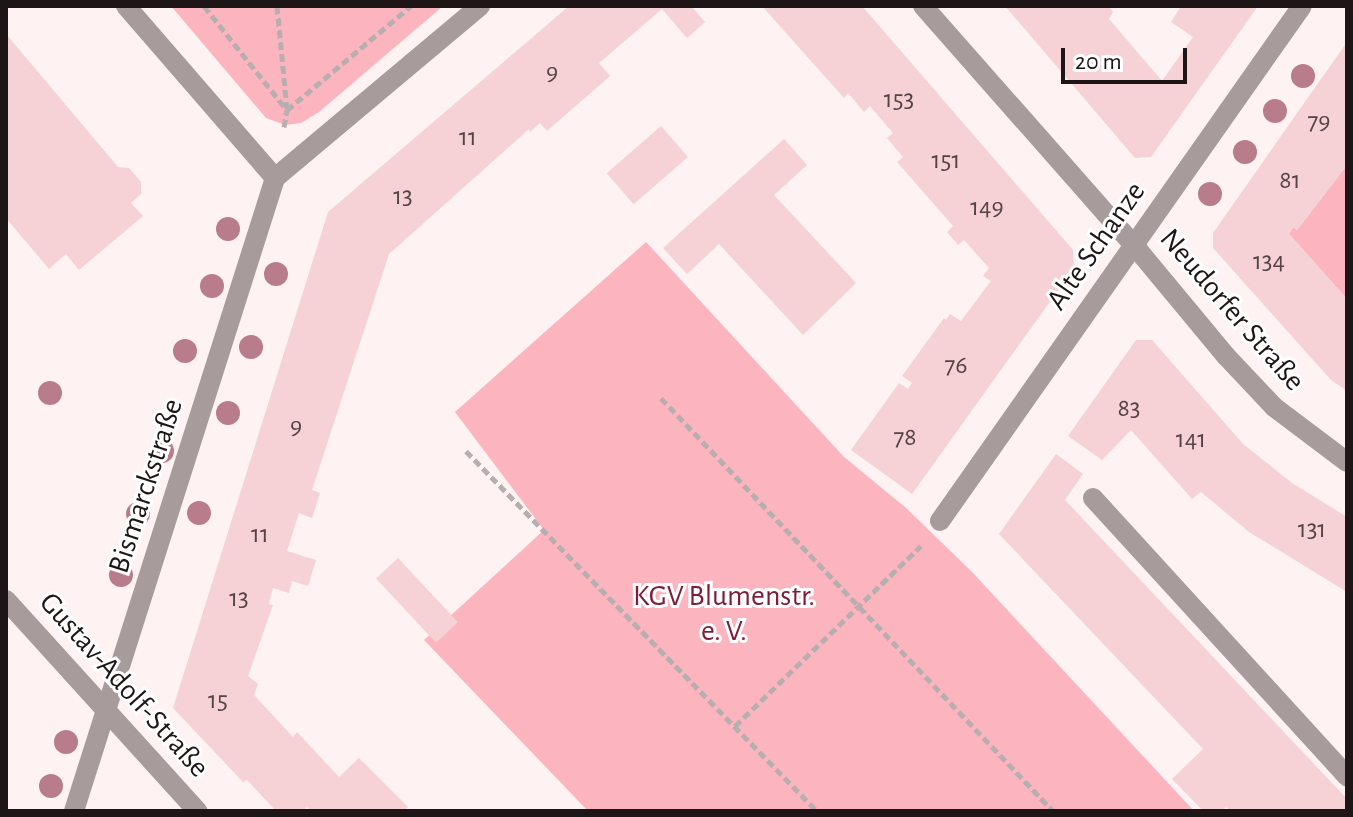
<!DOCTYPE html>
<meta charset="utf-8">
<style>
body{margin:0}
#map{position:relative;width:1353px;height:817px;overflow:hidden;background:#fef2f3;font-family:"Alegreya Sans",sans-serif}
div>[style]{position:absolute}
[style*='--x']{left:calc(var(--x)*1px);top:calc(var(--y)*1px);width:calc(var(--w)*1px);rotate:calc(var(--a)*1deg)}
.green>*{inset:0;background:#fcb4be}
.building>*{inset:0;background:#f6d1d5;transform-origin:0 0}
.path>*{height:5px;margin-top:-2.5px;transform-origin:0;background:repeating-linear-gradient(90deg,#b9aeaf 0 8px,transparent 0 12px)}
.lane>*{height:20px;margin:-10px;padding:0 10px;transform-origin:10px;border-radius:10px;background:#a79b9c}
.street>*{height:20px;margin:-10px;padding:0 10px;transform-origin:10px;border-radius:10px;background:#a79b9c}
.trees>*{width:24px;height:24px;margin:-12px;border-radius:50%;background:#b87c8b}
span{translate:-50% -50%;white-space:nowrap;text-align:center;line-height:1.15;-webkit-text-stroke:6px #fff;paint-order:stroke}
.number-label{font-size:26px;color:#544446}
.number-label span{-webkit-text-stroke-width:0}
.street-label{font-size:30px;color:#1e1516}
.park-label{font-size:30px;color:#7f1c36}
.frame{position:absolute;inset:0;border:8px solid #1e1516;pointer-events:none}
.scale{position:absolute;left:1061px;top:48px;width:126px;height:36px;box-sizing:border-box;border:4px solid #1e1516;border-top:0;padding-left:10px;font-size:24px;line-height:28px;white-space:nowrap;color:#1e1516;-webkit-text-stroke:6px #fff;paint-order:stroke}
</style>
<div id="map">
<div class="green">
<div style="clip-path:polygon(171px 6px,443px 6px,319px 112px,301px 123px,285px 125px,266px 118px)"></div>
<div style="clip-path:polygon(1347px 165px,1347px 299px,1289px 234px,1293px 227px,1297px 230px)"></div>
<div style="clip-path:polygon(646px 242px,844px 457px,906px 508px,971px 571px,1194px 811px,588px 811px,424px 640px,544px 530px,455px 412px)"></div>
</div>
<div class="building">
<div style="clip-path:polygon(569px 6px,691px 6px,705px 22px,687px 38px,662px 9px,599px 63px,610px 76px,547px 131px,540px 123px,530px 132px,529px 129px,389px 254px,312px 490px,320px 493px,312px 518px,299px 513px,287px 551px,316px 560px,308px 586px,292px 581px,289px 593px,273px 588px,269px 604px,273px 605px,248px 676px,258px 684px,254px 695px,293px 737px,297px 732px,339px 777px,359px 758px,408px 807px,404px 811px,311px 811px,307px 807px,303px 811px,276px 811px,247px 780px,243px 782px,173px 708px,328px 212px)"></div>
<div style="clip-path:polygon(762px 6px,862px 6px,1073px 250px,1074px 268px,912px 494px,851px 450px,899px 383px,908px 389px,912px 383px,902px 376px,944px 318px,946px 320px,950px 314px,961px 321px,991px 281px,983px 276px,989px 268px,964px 240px,958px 245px,947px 232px,953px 226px,897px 162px,903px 157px,887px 138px,893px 133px,870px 106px,864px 112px,848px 93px,844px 98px)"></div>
<div style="clip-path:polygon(1005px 6px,1108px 6px,1113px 12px,1109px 19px,1162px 81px,1193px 37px,1171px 22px,1180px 8px,1177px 6px,1258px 6px,1151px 157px,1135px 158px)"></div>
<div style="clip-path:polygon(6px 34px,118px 167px,129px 168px,141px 182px,141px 194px,131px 203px,143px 216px,79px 270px,66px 254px,49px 269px,6px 218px)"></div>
<div style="clip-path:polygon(1347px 42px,1347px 165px,1297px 230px,1293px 227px,1289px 234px,1347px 299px,1347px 391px,1331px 380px,1213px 248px,1213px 233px)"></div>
<div style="left:661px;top:126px;width:41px;height:72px;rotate:49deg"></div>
<div style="clip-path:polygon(784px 139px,807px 165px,774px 195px,856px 283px,803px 335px,719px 244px,687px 274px,663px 248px)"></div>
<div style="clip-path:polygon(1136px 340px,1152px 340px,1243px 444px,1292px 483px,1347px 517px,1347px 592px,1249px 532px,1201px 492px,1192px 499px,1131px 430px,1102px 460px,1068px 436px)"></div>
<div style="clip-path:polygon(1056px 454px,1083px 474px,1065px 500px,1347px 799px,1347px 811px,1230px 811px,1226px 807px,1222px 811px,1203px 811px,1172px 779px,1203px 749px,999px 534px)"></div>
<div style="left:398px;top:558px;width:88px;height:30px;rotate:47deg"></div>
</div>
<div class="path">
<div style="--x:204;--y:6;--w:133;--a:51.4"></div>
<div style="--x:277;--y:6;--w:103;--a:84.5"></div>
<div style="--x:284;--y:127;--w:17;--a:-80"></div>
<div style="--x:287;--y:110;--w:162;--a:-40"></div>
<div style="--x:661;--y:398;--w:569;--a:46.49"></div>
<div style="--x:466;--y:451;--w:503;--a:45.73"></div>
<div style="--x:735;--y:726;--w:259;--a:-44.1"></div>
</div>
<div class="lane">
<div style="--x:1093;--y:498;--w:377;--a:47.6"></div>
</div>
<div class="street">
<div style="--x:126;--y:6;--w:228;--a:49.1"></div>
<div style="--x:923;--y:6;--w:317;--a:48.6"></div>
<div style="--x:1133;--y:244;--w:146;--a:50.3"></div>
<div style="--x:1226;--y:356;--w:70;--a:46.7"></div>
<div style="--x:1274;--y:407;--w:91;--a:37"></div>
<div style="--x:275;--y:178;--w:268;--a:-40"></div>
<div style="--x:940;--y:521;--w:629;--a:-54.9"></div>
<div style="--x:6;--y:600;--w:285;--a:47.8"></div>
<div style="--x:74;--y:811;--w:664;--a:-72.38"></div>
</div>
<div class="trees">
<div style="left:1303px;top:76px"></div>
<div style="left:1275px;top:111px"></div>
<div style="left:1245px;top:152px"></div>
<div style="left:1210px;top:194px"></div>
<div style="left:228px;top:229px"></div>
<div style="left:276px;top:274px"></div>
<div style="left:212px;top:286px"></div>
<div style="left:251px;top:347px"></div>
<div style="left:185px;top:351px"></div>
<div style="left:50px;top:393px"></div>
<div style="left:228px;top:413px"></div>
<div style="left:162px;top:451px"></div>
<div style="left:199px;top:513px"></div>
<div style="left:138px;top:514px"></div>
<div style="left:121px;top:575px"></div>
<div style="left:66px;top:742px"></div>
<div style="left:51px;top:786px"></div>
</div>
<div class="number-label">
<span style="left:552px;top:73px">9</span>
<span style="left:899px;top:100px">153</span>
<span style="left:1319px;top:122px">79</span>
<span style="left:468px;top:138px">11</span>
<span style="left:946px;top:161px">151</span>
<span style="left:1290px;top:181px">81</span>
<span style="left:403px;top:197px">13</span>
<span style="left:987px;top:208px">149</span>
<span style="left:1269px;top:262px">134</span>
<span style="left:956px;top:366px">76</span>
<span style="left:1129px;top:409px">83</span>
<span style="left:296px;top:427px">9</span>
<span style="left:905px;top:438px">78</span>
<span style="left:1191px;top:440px">141</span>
<span style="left:1312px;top:530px">131</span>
<span style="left:260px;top:535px">11</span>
<span style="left:239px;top:599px">13</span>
<span style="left:218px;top:701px">15</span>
</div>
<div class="street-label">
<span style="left:1096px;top:246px;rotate:-55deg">Alte Schanze</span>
<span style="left:1232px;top:310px;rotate:49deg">Neudorfer Straße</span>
<span style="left:146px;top:486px;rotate:-72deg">Bismarckstraße</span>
<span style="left:124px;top:685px;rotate:48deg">Gustav-Adolf-Straße</span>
</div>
<div class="park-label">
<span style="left:724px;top:613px">KGV Blumenstr.<br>e. V.</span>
</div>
<div class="frame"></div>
<div class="scale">20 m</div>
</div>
